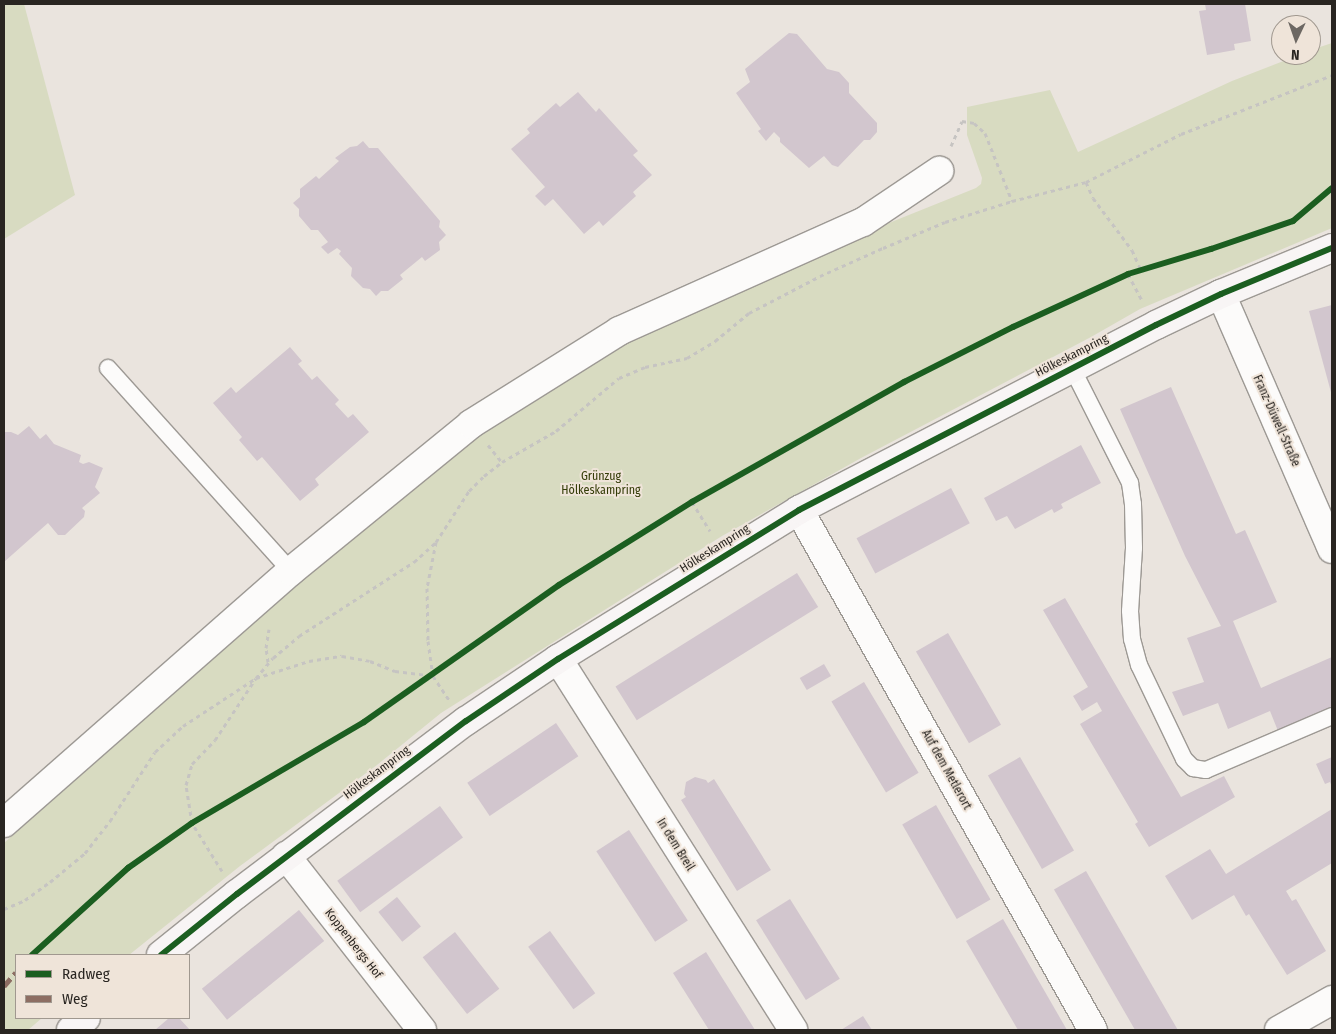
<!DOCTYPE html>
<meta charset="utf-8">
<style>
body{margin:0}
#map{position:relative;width:1336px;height:1034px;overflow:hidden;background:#eae4de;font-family:"Fira Sans Condensed",sans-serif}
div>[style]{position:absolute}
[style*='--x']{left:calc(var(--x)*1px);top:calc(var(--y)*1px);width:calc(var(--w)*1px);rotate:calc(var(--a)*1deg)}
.green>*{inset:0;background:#d8dbc1}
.building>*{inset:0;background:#d2c6ce;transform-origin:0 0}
.path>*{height:3px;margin-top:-1.5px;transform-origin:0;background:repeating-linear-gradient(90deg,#c6c4c2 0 4px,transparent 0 8px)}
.roads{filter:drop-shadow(1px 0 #9d9994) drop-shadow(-1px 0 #9d9994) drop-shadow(0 1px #9d9994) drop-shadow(0 -1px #9d9994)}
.lane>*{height:16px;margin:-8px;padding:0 8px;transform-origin:8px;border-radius:8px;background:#fcfbfa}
.street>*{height:28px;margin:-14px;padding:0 14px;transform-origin:14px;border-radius:14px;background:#fcfbfa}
.secondary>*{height:28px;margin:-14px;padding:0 14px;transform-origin:14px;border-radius:14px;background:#f8f5f5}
.quiet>*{height:5px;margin-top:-2.5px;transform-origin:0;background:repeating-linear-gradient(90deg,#8d6e63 0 10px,transparent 0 15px)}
.cycleway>*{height:6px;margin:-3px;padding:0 3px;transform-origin:3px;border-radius:3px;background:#1b5e20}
span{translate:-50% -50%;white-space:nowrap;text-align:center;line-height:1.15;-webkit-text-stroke:4px #efe4d9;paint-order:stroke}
.street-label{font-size:12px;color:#292521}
.park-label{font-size:12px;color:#343c08}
.frame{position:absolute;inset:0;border:5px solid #292521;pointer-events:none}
.legend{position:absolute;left:15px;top:954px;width:175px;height:65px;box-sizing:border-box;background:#efe4d9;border:1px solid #a0988f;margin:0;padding:6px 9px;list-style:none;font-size:15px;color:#292521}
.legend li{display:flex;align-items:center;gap:10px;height:25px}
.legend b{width:25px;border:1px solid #a0988f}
.north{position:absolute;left:1271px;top:15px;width:50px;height:50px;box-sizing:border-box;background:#efe4d9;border:1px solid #a0988f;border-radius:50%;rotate:183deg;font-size:14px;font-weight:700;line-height:20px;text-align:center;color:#292521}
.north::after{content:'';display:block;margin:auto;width:18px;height:22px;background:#6d6863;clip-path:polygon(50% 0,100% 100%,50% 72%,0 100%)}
</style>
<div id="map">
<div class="green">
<div style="clip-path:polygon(4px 4px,24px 4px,75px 195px,4px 239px)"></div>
<div style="clip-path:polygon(1332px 43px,1332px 228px,1140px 309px,1091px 337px,861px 458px,722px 536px,441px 713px,377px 765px,240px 866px,129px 955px,16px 955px,16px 1018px,42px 1018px,28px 1030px,4px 1030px,4px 843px,334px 553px,448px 459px,542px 392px,642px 333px,777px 268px,976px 188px,981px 184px,982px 178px,967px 135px,967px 107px,1050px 90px,1078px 152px,1232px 81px,1299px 55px,1311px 55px,1311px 50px)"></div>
</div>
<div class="building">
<div style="clip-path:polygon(1205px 4px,1245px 4px,1251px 41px,1234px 44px,1235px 50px,1207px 55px,1199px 11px,1206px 10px)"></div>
<div style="clip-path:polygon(789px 33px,797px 34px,827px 69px,839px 72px,849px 83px,849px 93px,877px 123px,877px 132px,870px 140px,864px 140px,838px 167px,832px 165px,824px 156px,809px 168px,780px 142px,780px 138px,774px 132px,766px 141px,758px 131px,761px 129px,736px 93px,750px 82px,745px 69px)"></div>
<div style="clip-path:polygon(578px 92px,596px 112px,599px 108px,638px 151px,633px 155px,652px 175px,633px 192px,636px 196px,603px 226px,599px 221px,584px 234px,553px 199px,545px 206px,535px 196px,545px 187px,511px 149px,530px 133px,527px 129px,556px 103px,560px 107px)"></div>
<div style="clip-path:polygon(363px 141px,369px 148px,378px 148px,440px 221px,439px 227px,446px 235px,439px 242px,440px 250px,425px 261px,422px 257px,400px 275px,403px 279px,388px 291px,381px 291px,376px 296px,370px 289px,363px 288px,351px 276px,352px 268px,339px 254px,341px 251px,337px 248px,328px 254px,321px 247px,328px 242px,318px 230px,311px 230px,299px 216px,299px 209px,293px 203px,300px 197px,300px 189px,316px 176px,319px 179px,339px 161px,335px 158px,350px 147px,357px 146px)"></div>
<div style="clip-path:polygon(1332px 305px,1332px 396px,1309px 311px)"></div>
<div style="clip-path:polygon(290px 347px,302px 361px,298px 364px,312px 380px,317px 376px,339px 400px,335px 404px,348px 418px,353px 414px,369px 432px,315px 479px,319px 485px,300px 501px,262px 457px,257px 461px,239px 440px,242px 437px,213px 403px,231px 387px,236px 393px)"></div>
<div style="clip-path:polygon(1171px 387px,1236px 534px,1245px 530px,1277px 602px,1233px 621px,1261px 688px,1332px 657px,1332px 707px,1278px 731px,1270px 711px,1228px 729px,1218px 703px,1183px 716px,1172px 692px,1204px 682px,1187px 638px,1221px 626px,1185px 556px,1120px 409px)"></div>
<div style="clip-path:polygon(29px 426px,40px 439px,46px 434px,54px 444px,81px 455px,79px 462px,83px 464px,89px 462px,103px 468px,95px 487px,100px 493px,82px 508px,85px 511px,84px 517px,65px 535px,58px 535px,48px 523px,4px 562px,4px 432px,11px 432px,18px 435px)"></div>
<div style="clip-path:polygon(1081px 445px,1101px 483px,1061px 504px,1063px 508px,1054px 513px,1052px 509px,1015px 529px,1007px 516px,996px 521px,984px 498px)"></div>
<div style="left:951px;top:488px;width:40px;height:107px;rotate:62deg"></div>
<div style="left:797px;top:573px;width:40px;height:214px;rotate:58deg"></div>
<div style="clip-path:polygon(1065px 598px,1181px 797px,1224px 776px,1235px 797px,1149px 847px,1135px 824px,1138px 822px,1080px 724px,1102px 711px,1097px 702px,1082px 711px,1073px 696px,1088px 687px,1043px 610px)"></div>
<div style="left:948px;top:633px;width:106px;height:37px;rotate:60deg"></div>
<div style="left:824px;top:664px;width:14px;height:28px;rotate:60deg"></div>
<div style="left:864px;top:682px;width:106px;height:38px;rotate:59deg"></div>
<div style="left:556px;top:723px;width:40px;height:107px;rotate:56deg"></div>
<div style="left:1020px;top:757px;width:108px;height:37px;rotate:60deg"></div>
<div style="clip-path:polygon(1332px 757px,1332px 787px,1330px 782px,1325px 784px,1316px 764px)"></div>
<div style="clip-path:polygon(695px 777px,706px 780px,708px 783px,714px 779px,771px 870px,737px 891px,681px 800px,686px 797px,684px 794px,686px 782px)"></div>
<div style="left:936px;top:805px;width:109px;height:39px;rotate:60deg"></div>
<div style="left:440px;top:806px;width:39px;height:127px;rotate:54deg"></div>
<div style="clip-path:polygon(1332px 809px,1332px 863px,1286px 891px,1292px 901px,1296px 899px,1326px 951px,1287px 975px,1249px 914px,1246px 916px,1234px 895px,1192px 920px,1165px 876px,1210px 849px,1226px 874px)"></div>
<div style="left:629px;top:830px;width:108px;height:39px;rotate:57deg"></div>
<div style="left:1086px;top:871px;width:184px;height:37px;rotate:60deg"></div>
<div style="left:397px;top:897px;width:38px;height:24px;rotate:51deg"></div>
<div style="left:790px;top:899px;width:94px;height:40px;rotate:58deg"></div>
<div style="left:299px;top:910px;width:40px;height:125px;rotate:51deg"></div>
<div style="clip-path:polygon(1003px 919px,1067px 1030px,1018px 1030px,966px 941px)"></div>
<div style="left:550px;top:931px;width:77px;height:27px;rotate:54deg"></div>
<div style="left:455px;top:932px;width:72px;height:41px;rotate:52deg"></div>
<div style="clip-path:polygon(706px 952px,755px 1030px,709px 1030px,673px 973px)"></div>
<div style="clip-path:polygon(863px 1016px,872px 1030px,841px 1030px)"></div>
<div style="clip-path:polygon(169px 1018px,179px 1018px,190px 1030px,155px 1030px)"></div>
</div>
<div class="path">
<div style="--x:951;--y:146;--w:27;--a:-66"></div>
<div style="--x:962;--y:121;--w:12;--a:9"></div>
<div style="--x:974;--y:123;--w:15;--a:42"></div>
<div style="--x:985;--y:133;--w:73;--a:68.3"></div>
<div style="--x:1086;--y:182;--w:17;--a:66"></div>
<div style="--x:1093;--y:198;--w:65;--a:53.1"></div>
<div style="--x:1132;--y:250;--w:22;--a:66"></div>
<div style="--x:1128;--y:274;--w:30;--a:62"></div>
<div style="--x:488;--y:445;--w:22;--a:51"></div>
<div style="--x:692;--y:502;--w:34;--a:58"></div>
<div style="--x:436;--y:542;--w:47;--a:101.1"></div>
<div style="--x:427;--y:588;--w:53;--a:88.9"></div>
<div style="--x:428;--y:641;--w:35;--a:82"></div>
<div style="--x:433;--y:676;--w:29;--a:56"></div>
<div style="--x:268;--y:662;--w:14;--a:-98"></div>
<div style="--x:266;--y:648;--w:19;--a:-81"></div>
<div style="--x:222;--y:871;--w:57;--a:-122"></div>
<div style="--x:192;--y:823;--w:38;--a:-99"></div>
<div style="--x:186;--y:785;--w:22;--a:-74"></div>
<div style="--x:192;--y:764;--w:33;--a:-46"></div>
<div style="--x:215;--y:740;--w:74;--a:-56.5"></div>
<div style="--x:256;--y:678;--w:56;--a:-17.8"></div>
<div style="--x:309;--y:661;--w:33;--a:-9"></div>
<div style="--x:342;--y:656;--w:28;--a:10"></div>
<div style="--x:370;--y:661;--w:27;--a:22"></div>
<div style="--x:395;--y:671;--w:38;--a:7"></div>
<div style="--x:4;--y:909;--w:23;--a:-23"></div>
<div style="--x:25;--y:900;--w:31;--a:-36"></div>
<div style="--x:50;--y:882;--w:45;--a:-39.6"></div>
<div style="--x:85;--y:853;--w:41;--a:-52"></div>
<div style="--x:110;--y:821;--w:82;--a:-56.9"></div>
<div style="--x:155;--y:752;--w:38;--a:-43"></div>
<div style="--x:183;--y:726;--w:87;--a:-33.3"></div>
<div style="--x:256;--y:678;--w:26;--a:-50"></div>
<div style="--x:273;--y:658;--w:34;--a:-40"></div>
<div style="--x:299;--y:636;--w:137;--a:-32.8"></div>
<div style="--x:414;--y:562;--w:30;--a:-42"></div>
<div style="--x:436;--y:542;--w:61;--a:-57.1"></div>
<div style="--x:469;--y:491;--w:21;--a:-45"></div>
<div style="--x:484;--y:476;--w:23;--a:-38"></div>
<div style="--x:502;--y:462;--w:62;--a:-29.9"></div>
<div style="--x:556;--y:431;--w:82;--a:-40.1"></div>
<div style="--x:619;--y:378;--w:28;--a:-23"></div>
<div style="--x:645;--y:367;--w:43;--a:-12.1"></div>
<div style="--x:687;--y:358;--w:33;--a:-31"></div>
<div style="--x:715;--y:341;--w:44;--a:-39.5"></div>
<div style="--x:749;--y:313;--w:80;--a:-27.5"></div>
<div style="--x:820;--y:276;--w:69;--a:-24"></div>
<div style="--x:883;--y:248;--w:67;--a:-22.8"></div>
<div style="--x:945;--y:222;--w:70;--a:-17.4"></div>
<div style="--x:1012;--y:201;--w:76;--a:-14.4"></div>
<div style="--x:1086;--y:182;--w:106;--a:-26.8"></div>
<div style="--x:1181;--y:134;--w:162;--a:-21.3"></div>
</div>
<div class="roads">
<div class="lane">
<div style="--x:108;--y:368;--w:273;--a:48"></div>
<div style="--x:1072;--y:368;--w:129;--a:63.2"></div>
<div style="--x:1130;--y:483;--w:21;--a:82"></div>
<div style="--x:1133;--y:504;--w:44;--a:88.7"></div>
<div style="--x:1134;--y:548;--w:63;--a:93.6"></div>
<div style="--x:1130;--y:611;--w:28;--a:86"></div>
<div style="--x:1132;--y:639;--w:27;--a:75"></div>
<div style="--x:1139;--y:665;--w:104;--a:64.4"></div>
<div style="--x:1184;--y:759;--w:13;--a:45"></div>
<div style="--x:1193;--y:768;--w:13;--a:9"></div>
<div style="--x:1206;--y:770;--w:137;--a:-23.2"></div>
</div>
<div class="street">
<div style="--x:1221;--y:294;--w:278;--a:66.5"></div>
<div style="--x:799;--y:510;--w:597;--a:60.52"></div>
<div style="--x:558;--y:659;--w:439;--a:57.6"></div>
<div style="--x:4;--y:823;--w:382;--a:-41.3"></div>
<div style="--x:291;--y:571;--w:232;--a:-39.2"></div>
<div style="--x:471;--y:424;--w:175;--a:-32.1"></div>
<div style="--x:619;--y:331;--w:267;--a:-24.1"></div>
<div style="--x:863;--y:222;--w:92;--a:-33.9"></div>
<div style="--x:286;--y:856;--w:221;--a:52"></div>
<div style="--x:1279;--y:1030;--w:61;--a:-29.5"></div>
</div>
<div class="secondary">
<div style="--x:161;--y:955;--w:97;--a:-38.8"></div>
<div style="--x:237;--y:894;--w:287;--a:-37.1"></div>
<div style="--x:466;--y:721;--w:111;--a:-34"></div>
<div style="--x:558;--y:659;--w:283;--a:-31.7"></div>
<div style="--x:799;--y:510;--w:402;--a:-27.4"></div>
<div style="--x:1156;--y:325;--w:72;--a:-25.5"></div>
<div style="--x:1221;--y:294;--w:120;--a:-22.5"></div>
<div style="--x:71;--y:1030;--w:19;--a:-39"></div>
</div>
</div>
<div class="quiet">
<div style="--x:4;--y:986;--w:18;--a:-49"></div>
</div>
<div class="cycleway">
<div style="--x:32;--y:955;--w:130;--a:-42.2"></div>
<div style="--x:128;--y:868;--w:78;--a:-35.1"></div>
<div style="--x:192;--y:823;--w:199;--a:-30.4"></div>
<div style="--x:364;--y:722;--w:238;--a:-35.1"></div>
<div style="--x:559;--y:585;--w:157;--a:-32"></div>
<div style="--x:692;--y:502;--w:244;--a:-29.5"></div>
<div style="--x:904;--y:382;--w:122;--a:-26.8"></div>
<div style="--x:1013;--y:327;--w:127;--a:-24.7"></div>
<div style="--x:1128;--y:274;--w:87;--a:-16.8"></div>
<div style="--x:1211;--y:249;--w:87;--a:-18.9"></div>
<div style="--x:1293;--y:221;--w:51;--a:-40.2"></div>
<div style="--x:161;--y:955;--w:97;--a:-38.8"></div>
<div style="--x:237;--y:894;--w:287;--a:-37.1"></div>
<div style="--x:466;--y:721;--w:111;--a:-34"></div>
<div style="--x:558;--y:659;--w:283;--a:-31.7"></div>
<div style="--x:799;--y:510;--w:402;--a:-27.4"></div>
<div style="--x:1156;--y:325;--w:72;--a:-25.5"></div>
<div style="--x:1221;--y:294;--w:120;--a:-22.5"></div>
</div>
<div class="street-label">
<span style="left:1072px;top:356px;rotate:-27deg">Hölkeskampring</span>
<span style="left:1276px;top:421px;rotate:66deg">Franz-Düwell-Straße</span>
<span style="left:715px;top:549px;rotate:-32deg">Hölkeskampring</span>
<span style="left:946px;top:770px;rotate:61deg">Auf dem Metlerort</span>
<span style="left:377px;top:773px;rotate:-37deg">Hölkeskampring</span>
<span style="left:675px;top:845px;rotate:58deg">In dem Breil</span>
<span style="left:353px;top:944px;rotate:52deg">Koppenbergs Hof</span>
</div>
<div class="park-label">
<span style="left:601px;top:484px">Grünzug<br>Hölkeskampring</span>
</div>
<div class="frame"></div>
<ul class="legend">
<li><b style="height:6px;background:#1b5e20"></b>Radweg</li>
<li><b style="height:6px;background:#8d6e63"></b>Weg</li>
</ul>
<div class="north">N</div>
</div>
